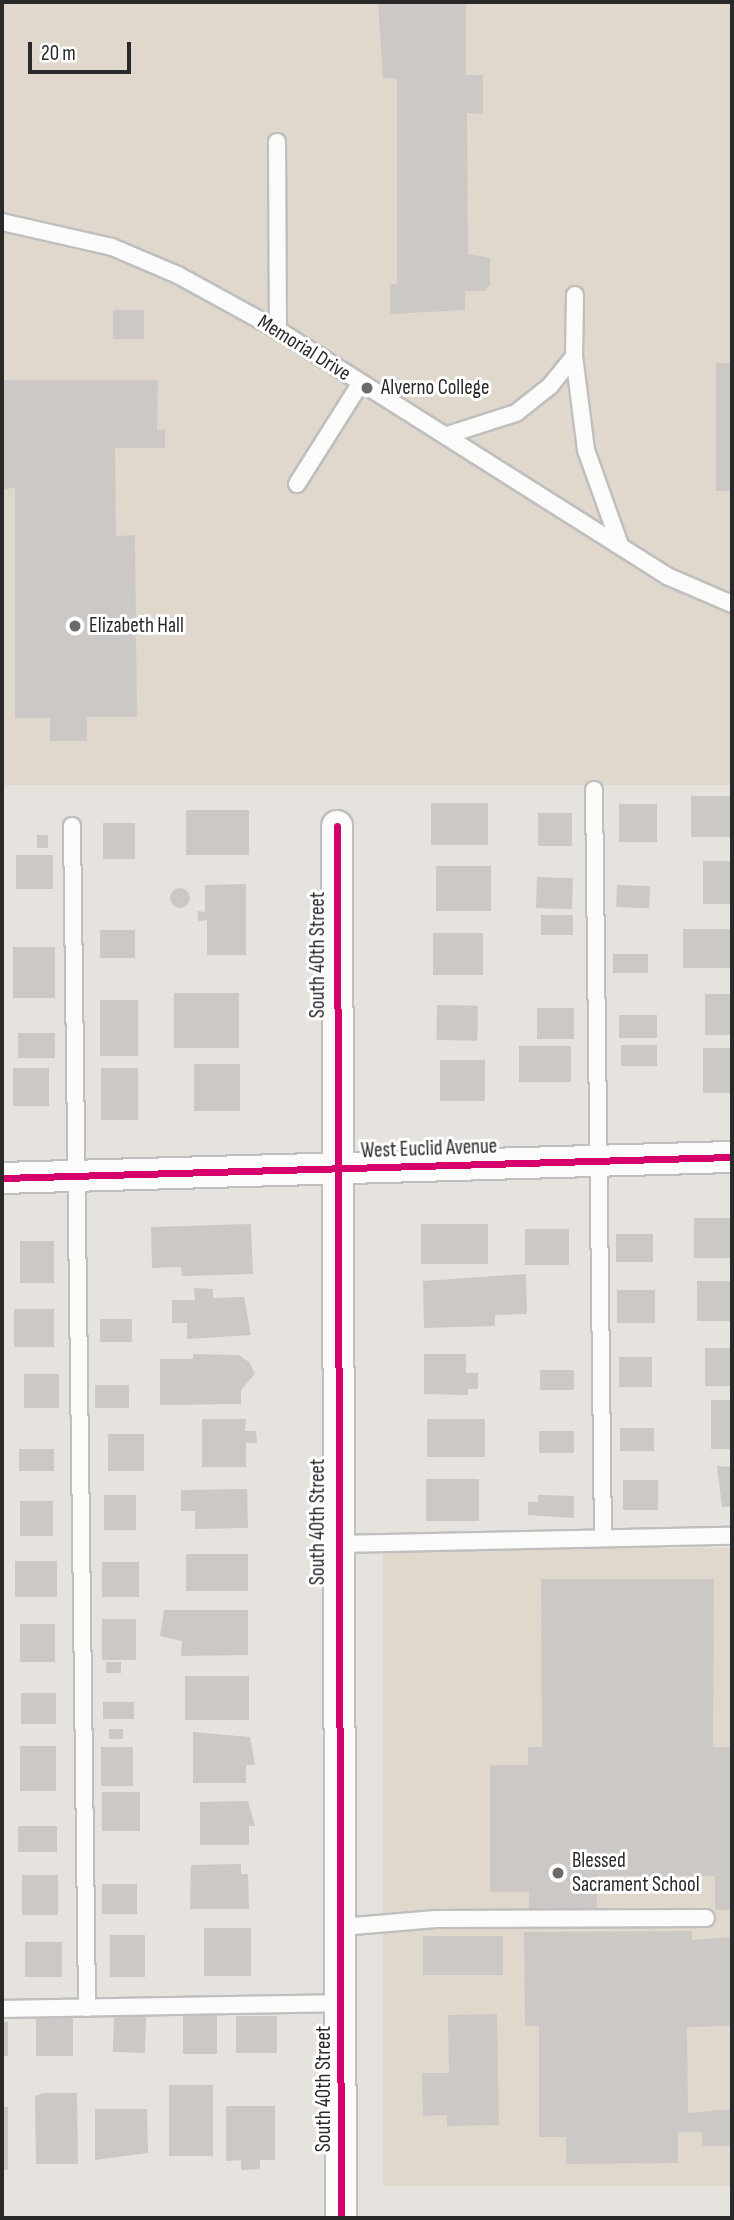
<!DOCTYPE html>
<style>
body{margin:0}
#map{position:relative;width:734px;height:2220px;overflow:hidden;background:#e6e2de;font-family:"Sofia Sans Condensed",sans-serif}
div>[style]{position:absolute}
[style*='--x']{left:calc(var(--x)*1px);top:calc(var(--y)*1px);width:calc(var(--w)*1px);rotate:calc(var(--a)*1deg)}
.education>*{inset:0;background:#e1d8cd;transform-origin:0 0}
.building>*{inset:0;background:#cbc8c5;transform-origin:0 0}
.round{border-radius:50%}
.roads{filter:drop-shadow(2px 0 #c0bfbf) drop-shadow(-2px 0 #c0bfbf) drop-shadow(0 2px #c0bfbf) drop-shadow(0 -2px #c0bfbf)}
.lane>*{height:16px;margin:-8px;padding:0 8px;transform-origin:8px;border-radius:8px;background:#fbfbfa}
.street>*{height:30px;margin:-15px;padding:0 15px;transform-origin:15px;border-radius:15px;background:#fbfbfa}
.cycleway>*{height:7px;margin:-3.5px;padding:0 3.5px;transform-origin:3.5px;border-radius:3.5px;background:#d6006c}
.dots>*{width:19px;height:19px;translate:-50% -50%;box-sizing:border-box;border:4px solid #fff;border-radius:50%}
span{translate:-50% -50%;white-space:nowrap;text-align:center;line-height:1.15;-webkit-text-stroke:6px #fff;paint-order:stroke}
.street-label{font-size:21px;color:#292929}
.poi-label{font-size:21px;color:#292929}
.left{translate:0 -50%;text-align:left}
.frame{position:absolute;inset:0;border:4px solid #292929;pointer-events:none}
.scale{position:absolute;left:28px;top:42px;width:103px;height:32px;box-sizing:border-box;border:4px solid #292929;border-top:0;padding-left:9px;font-size:21px;line-height:24px;white-space:nowrap;color:#292929;-webkit-text-stroke:5px #fff;paint-order:stroke}
</style>
<div id="map">
<div class="education">
<div style="left:2px;top:2px;width:730px;height:783px"></div>
<div style="left:732px;top:1548px;width:638px;height:349px;rotate:90deg"></div>
</div>
<div class="building">
<div style="clip-path:polygon(378px 2px,466px 2px,466px 75px,483px 75px,483px 114px,467px 113px,468px 254px,490px 258px,490px 285px,485px 291px,465px 291px,465px 310px,390px 314px,390px 284px,397px 284px,397px 79px,383px 78px)"></div>
<div style="left:113px;top:310px;width:31px;height:29px"></div>
<div style="left:716px;top:363px;width:16px;height:128px"></div>
<div style="clip-path:polygon(2px 380px,158px 380px,157px 430px,165px 430px,165px 448px,115px 448px,116px 536px,135px 535px,137px 717px,87px 717px,87px 741px,50px 741px,50px 718px,15px 718px,15px 488px,2px 489px)"></div>
<div style="left:691px;top:796px;width:41px;height:41px"></div>
<div style="left:431px;top:803px;width:57px;height:42px"></div>
<div style="left:619px;top:804px;width:38px;height:38px"></div>
<div style="left:186px;top:810px;width:63px;height:45px"></div>
<div style="left:538px;top:813px;width:34px;height:33px"></div>
<div style="left:103px;top:823px;width:32px;height:36px"></div>
<div style="left:37px;top:835px;width:11px;height:13px"></div>
<div style="left:16px;top:855px;width:37px;height:34px"></div>
<div style="left:703px;top:861px;width:29px;height:43px"></div>
<div style="left:436px;top:866px;width:55px;height:45px"></div>
<div style="left:537px;top:877px;width:36px;height:31px;rotate:2deg"></div>
<div style="clip-path:polygon(246px 884px,246px 955px,207px 955px,207px 920px,198px 921px,198px 911px,205px 912px,205px 885px)"></div>
<div style="left:617px;top:885px;width:33px;height:22px;rotate:2deg"></div>
<div class="round" style="left:170px;top:888px;width:20px;height:20px"></div>
<div style="left:541px;top:915px;width:32px;height:20px"></div>
<div style="left:683px;top:929px;width:49px;height:39px"></div>
<div style="left:100px;top:930px;width:35px;height:28px"></div>
<div style="left:433px;top:933px;width:50px;height:42px"></div>
<div style="left:13px;top:947px;width:42px;height:51px"></div>
<div style="left:613px;top:954px;width:35px;height:19px"></div>
<div style="left:174px;top:993px;width:65px;height:55px"></div>
<div style="left:705px;top:994px;width:27px;height:41px"></div>
<div style="left:100px;top:1000px;width:38px;height:56px"></div>
<div style="left:437px;top:1005px;width:41px;height:35px;rotate:1deg"></div>
<div style="left:537px;top:1008px;width:37px;height:31px"></div>
<div style="left:657px;top:1015px;width:23px;height:38px;rotate:90deg"></div>
<div style="left:18px;top:1033px;width:37px;height:25px"></div>
<div style="left:621px;top:1045px;width:36px;height:21px"></div>
<div style="left:519px;top:1046px;width:52px;height:36px"></div>
<div style="left:703px;top:1048px;width:29px;height:45px"></div>
<div style="left:440px;top:1060px;width:45px;height:41px"></div>
<div style="left:240px;top:1064px;width:47px;height:46px;rotate:90deg"></div>
<div style="left:13px;top:1068px;width:36px;height:38px"></div>
<div style="left:101px;top:1068px;width:37px;height:52px"></div>
<div style="left:694px;top:1218px;width:38px;height:40px"></div>
<div style="clip-path:polygon(251px 1224px,253px 1274px,182px 1276px,181px 1267px,152px 1268px,151px 1227px)"></div>
<div style="left:421px;top:1224px;width:67px;height:40px"></div>
<div style="left:525px;top:1229px;width:44px;height:36px"></div>
<div style="left:616px;top:1234px;width:37px;height:28px"></div>
<div style="left:20px;top:1241px;width:34px;height:42px"></div>
<div style="clip-path:polygon(526px 1274px,527px 1314px,495px 1315px,495px 1326px,424px 1328px,423px 1281px)"></div>
<div style="left:697px;top:1281px;width:35px;height:40px"></div>
<div style="clip-path:polygon(194px 1288px,213px 1289px,213px 1298px,244px 1297px,251px 1335px,187px 1339px,187px 1323px,172px 1323px,172px 1300px,195px 1300px)"></div>
<div style="left:617px;top:1290px;width:38px;height:33px"></div>
<div style="left:14px;top:1309px;width:40px;height:38px"></div>
<div style="left:132px;top:1319px;width:23px;height:32px;rotate:90deg"></div>
<div style="left:705px;top:1348px;width:27px;height:38px"></div>
<div style="clip-path:polygon(193px 1354px,239px 1355px,249px 1362px,255px 1374px,241px 1390px,241px 1404px,160px 1405px,160px 1359px,193px 1359px)"></div>
<div style="clip-path:polygon(424px 1354px,466px 1354px,466px 1373px,478px 1373px,478px 1389px,468px 1389px,468px 1395px,424px 1394px)"></div>
<div style="left:619px;top:1357px;width:33px;height:30px"></div>
<div style="left:540px;top:1370px;width:34px;height:20px"></div>
<div style="left:24px;top:1374px;width:35px;height:34px"></div>
<div style="left:129px;top:1385px;width:23px;height:34px;rotate:90deg"></div>
<div style="left:711px;top:1400px;width:21px;height:49px"></div>
<div style="clip-path:polygon(202px 1419px,246px 1419px,245px 1431px,256px 1431px,257px 1443px,246px 1443px,246px 1467px,202px 1467px)"></div>
<div style="left:427px;top:1419px;width:58px;height:38px"></div>
<div style="left:620px;top:1428px;width:34px;height:23px"></div>
<div style="left:539px;top:1431px;width:35px;height:22px"></div>
<div style="left:108px;top:1434px;width:36px;height:37px"></div>
<div style="left:19px;top:1449px;width:35px;height:22px"></div>
<div style="clip-path:polygon(717px 1466px,732px 1467px,732px 1507px,722px 1507px)"></div>
<div style="left:426px;top:1479px;width:53px;height:42px"></div>
<div style="left:623px;top:1480px;width:35px;height:30px"></div>
<div style="clip-path:polygon(247px 1489px,248px 1528px,195px 1529px,195px 1511px,181px 1511px,181px 1490px)"></div>
<div style="left:104px;top:1495px;width:32px;height:35px"></div>
<div style="clip-path:polygon(538px 1495px,574px 1496px,574px 1518px,528px 1515px,528px 1502px,538px 1502px)"></div>
<div style="left:20px;top:1501px;width:33px;height:35px"></div>
<div style="left:186px;top:1554px;width:62px;height:37px"></div>
<div style="left:15px;top:1561px;width:42px;height:36px"></div>
<div style="left:102px;top:1562px;width:37px;height:35px"></div>
<div style="clip-path:polygon(541px 1579px,714px 1579px,713px 1747px,732px 1747px,732px 1910px,715px 1910px,715px 1876px,596px 1876px,597px 1912px,529px 1912px,529px 1892px,490px 1892px,490px 1765px,528px 1765px,528px 1747px,542px 1747px)"></div>
<div style="clip-path:polygon(164px 1610px,248px 1610px,248px 1655px,181px 1656px,182px 1641px,160px 1636px)"></div>
<div style="left:102px;top:1619px;width:34px;height:41px"></div>
<div style="left:20px;top:1624px;width:35px;height:38px"></div>
<div style="left:121px;top:1662px;width:11px;height:15px;rotate:90deg"></div>
<div style="left:185px;top:1676px;width:64px;height:44px"></div>
<div style="left:21px;top:1693px;width:35px;height:31px"></div>
<div style="left:103px;top:1702px;width:31px;height:17px"></div>
<div style="left:123px;top:1729px;width:10px;height:14px;rotate:90deg"></div>
<div style="clip-path:polygon(193px 1732px,250px 1737px,255px 1765px,246px 1765px,246px 1783px,193px 1783px)"></div>
<div style="left:20px;top:1746px;width:36px;height:45px"></div>
<div style="left:101px;top:1747px;width:32px;height:39px"></div>
<div style="left:102px;top:1792px;width:38px;height:39px"></div>
<div style="clip-path:polygon(248px 1801px,255px 1826px,249px 1826px,249px 1845px,200px 1845px,200px 1802px)"></div>
<div style="left:18px;top:1826px;width:39px;height:26px"></div>
<div style="clip-path:polygon(241px 1864px,241px 1874px,248px 1874px,249px 1909px,190px 1909px,191px 1865px)"></div>
<div style="left:22px;top:1875px;width:36px;height:40px"></div>
<div style="left:102px;top:1884px;width:35px;height:30px"></div>
<div style="left:204px;top:1928px;width:47px;height:48px"></div>
<div style="clip-path:polygon(692px 1931px,692px 1940px,732px 1937px,732px 2026px,687px 2027px,688px 2113px,731px 2109px,731px 2146px,702px 2146px,702px 2132px,678px 2132px,678px 2163px,566px 2164px,566px 2137px,539px 2137px,539px 2026px,525px 2026px,524px 1932px)"></div>
<div style="left:110px;top:1935px;width:35px;height:42px"></div>
<div style="left:423px;top:1936px;width:80px;height:39px"></div>
<div style="left:25px;top:1942px;width:37px;height:35px"></div>
<div style="clip-path:polygon(497px 2014px,499px 2125px,447px 2126px,447px 2115px,423px 2116px,422px 2073px,449px 2073px,448px 2015px)"></div>
<div style="left:183px;top:2016px;width:34px;height:38px"></div>
<div style="left:277px;top:2016px;width:37px;height:41px;rotate:90deg"></div>
<div style="left:146px;top:2017px;width:36px;height:32px;rotate:92deg"></div>
<div style="left:36px;top:2018px;width:37px;height:38px"></div>
<div style="left:2px;top:2022px;width:6px;height:34px"></div>
<div style="left:169px;top:2085px;width:44px;height:71px"></div>
<div style="clip-path:polygon(43px 2093px,77px 2093px,78px 2164px,36px 2164px,35px 2096px)"></div>
<div style="clip-path:polygon(226px 2106px,275px 2106px,275px 2160px,260px 2160px,260px 2169px,241px 2170px,241px 2160px,226px 2161px)"></div>
<div style="left:2px;top:2107px;width:6px;height:63px"></div>
<div style="clip-path:polygon(95px 2109px,147px 2109px,148px 2153px,95px 2160px)"></div>
</div>
<div class="roads">
<div class="lane">
<div style="--x:277;--y:142;--w:188;--a:89.7"></div>
<div style="--x:2;--y:222;--w:113;--a:12.8"></div>
<div style="--x:112;--y:247;--w:72;--a:23"></div>
<div style="--x:178;--y:275;--w:114;--a:28.8"></div>
<div style="--x:278;--y:330;--w:460;--a:32.3"></div>
<div style="--x:667;--y:576;--w:71;--a:23.3"></div>
<div style="--x:575;--y:295;--w:61;--a:90.9"></div>
<div style="--x:574;--y:356;--w:95;--a:82.7"></div>
<div style="--x:586;--y:450;--w:101;--a:70.3"></div>
<div style="--x:447;--y:435;--w:72;--a:-17.7"></div>
<div style="--x:516;--y:413;--w:43;--a:-38.5"></div>
<div style="--x:550;--y:386;--w:38;--a:-51"></div>
<div style="--x:297;--y:484;--w:118;--a:-57.8"></div>
<div style="--x:594;--y:790;--w:747;--a:89.31"></div>
<div style="--x:72;--y:826;--w:1182;--a:89.27"></div>
<div style="--x:335;--y:1544;--w:397;--a:-1.2"></div>
<div style="--x:341;--y:1927;--w:95;--a:-4.8"></div>
<div style="--x:436;--y:1919;--w:270;--a:-0.2"></div>
<div style="--x:2;--y:2009;--w:339;--a:-1"></div>
</div>
<div class="street">
<div style="--x:337;--y:826;--w:1392;--a:89.84"></div>
<div style="--x:2;--y:1178;--w:730;--a:-1.65"></div>
</div>
</div>
<div class="cycleway">
<div style="--x:337;--y:826;--w:1392;--a:89.84"></div>
<div style="--x:2;--y:1178;--w:730;--a:-1.65"></div>
</div>
<div class="dots">
<div style="left:367px;top:388px;background:#6b6a68"></div>
<div style="left:75px;top:626px;background:#6b6a68"></div>
<div style="left:558px;top:1873px;background:#6b6a68"></div>
</div>
<div class="street-label">
<span style="left:304px;top:348px;rotate:32deg">Memorial Drive</span>
<span style="left:318px;top:955px;rotate:-90deg">South 40th Street</span>
<span style="left:429px;top:1149px;rotate:-2deg">West Euclid Avenue</span>
<span style="left:318px;top:1522px;rotate:-90deg">South 40th Street</span>
<span style="left:324px;top:2089px;rotate:-90deg">South 40th Street</span>
</div>
<div class="poi-label">
<span class="left" style="left:381px;top:388px">Alverno College</span>
<span class="left" style="left:89px;top:626px">Elizabeth Hall</span>
<span class="left" style="left:572px;top:1873px">Blessed<br>Sacrament School</span>
</div>
<div class="frame"></div>
<div class="scale">20 m</div>
</div>
